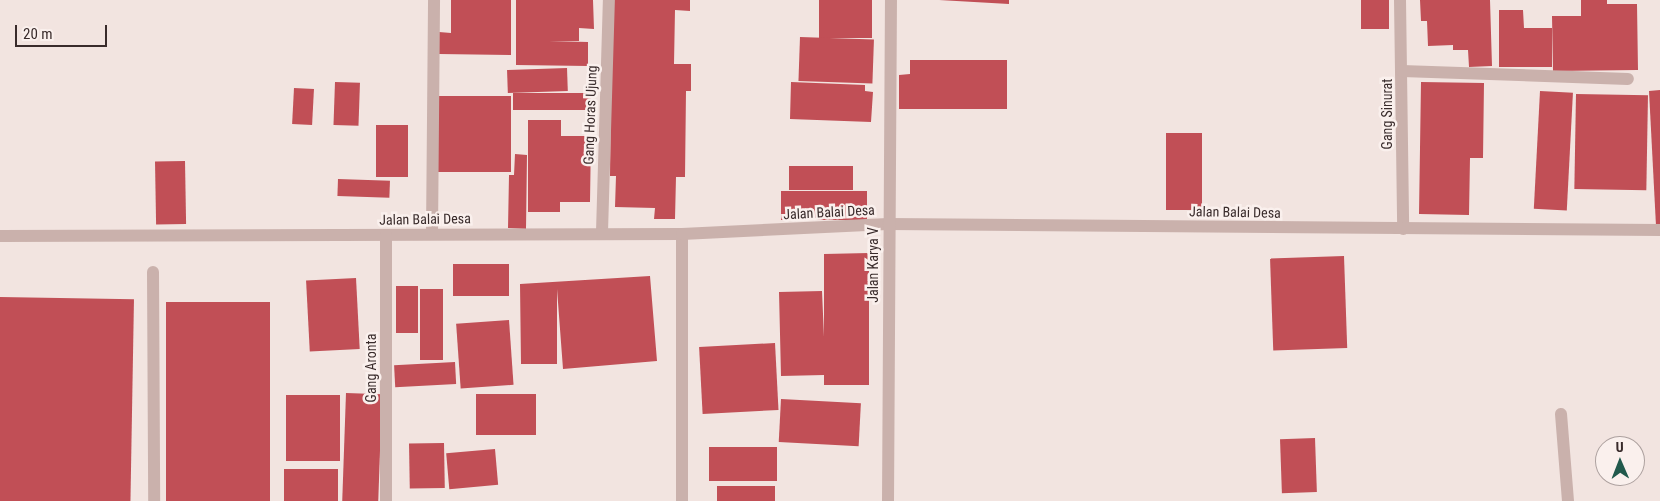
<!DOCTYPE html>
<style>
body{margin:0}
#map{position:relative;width:1660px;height:501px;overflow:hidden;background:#f2e4e0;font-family:"Roboto Condensed",sans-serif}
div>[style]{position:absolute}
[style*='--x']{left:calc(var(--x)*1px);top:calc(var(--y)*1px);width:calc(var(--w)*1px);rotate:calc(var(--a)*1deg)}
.building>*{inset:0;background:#c14f56;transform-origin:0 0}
.minor>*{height:12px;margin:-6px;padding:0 6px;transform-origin:6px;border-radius:6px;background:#cab1ac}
span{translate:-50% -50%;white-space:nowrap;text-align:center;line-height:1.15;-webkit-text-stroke:5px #faf0ed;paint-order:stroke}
.street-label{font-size:14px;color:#392b2b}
.north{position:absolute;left:1595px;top:436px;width:50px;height:50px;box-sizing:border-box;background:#faf0ed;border:1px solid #ada19f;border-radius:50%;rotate:359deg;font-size:14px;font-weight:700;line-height:20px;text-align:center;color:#392b2b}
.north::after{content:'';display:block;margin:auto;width:18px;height:22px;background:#21594c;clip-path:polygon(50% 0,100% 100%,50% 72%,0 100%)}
.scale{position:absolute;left:15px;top:25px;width:92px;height:22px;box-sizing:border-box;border:2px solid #392b2b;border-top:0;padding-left:6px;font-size:15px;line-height:18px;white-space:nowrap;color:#392b2b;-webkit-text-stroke:4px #faf0ed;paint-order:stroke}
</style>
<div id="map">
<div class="building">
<div style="clip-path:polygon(451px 0,511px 0,511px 55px,439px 54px,439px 32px,451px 33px)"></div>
<div style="clip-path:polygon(516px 0,593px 0,594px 29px,579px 28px,579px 41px,549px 41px,588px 42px,588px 66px,516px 65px)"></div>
<div style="clip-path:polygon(612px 0,690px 0,690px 11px,675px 10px,674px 64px,691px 64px,691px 91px,686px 91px,685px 177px,676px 177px,675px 219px,654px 219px,655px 208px,615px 207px,616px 176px,610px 176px)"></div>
<div style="left:819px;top:0;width:53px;height:38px"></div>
<div style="clip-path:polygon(939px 0,1009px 0,1009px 4px)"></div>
<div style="left:1361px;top:0;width:28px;height:29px"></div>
<div style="clip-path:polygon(1420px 0,1490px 0,1492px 66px,1469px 67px,1468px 50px,1453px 50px,1453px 45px,1428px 46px,1427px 21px,1421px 21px)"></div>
<div style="clip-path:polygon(1581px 0,1607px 0,1607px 4px,1637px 4px,1638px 70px,1553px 71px,1552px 16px,1581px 16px)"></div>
<div style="clip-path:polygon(1499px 10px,1523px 10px,1524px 28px,1552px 28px,1552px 67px,1499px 67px)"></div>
<div style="left:800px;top:37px;width:74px;height:44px;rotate:2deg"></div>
<div style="clip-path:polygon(910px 60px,1007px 60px,1007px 109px,899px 109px,899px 75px,910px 74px)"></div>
<div style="left:567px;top:68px;width:23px;height:60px;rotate:88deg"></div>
<div style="left:335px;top:82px;width:25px;height:43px;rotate:2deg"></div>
<div style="clip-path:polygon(791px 82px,865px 85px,865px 91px,873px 92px,871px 122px,790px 119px)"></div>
<div style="clip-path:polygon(1421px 82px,1484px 83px,1483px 158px,1470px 158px,1469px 215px,1419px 214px)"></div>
<div style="left:294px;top:88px;width:20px;height:36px;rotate:3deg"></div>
<div style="clip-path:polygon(1660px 90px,1660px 226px,1656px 226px,1649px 91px)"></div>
<div style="left:1540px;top:91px;width:33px;height:118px;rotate:3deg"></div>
<div style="left:591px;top:93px;width:17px;height:78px;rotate:90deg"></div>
<div style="left:1576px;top:94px;width:72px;height:95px;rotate:1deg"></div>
<div style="left:437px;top:96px;width:74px;height:76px"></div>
<div style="clip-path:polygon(528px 120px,561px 120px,561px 136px,591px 136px,590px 202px,560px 202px,560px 212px,528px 212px)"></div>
<div style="left:376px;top:125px;width:32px;height:52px"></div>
<div style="left:1166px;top:133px;width:36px;height:77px"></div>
<div style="clip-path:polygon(515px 154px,527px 155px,526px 229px,508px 228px,509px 175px,514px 175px)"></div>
<div style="left:185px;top:161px;width:63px;height:30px;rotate:89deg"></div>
<div style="left:789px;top:166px;width:64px;height:24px"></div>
<div style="left:338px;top:179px;width:52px;height:17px;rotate:2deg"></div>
<div style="left:867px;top:191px;width:29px;height:86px;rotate:90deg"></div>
<div style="clip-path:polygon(869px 253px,869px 385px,824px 385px,824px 375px,781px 376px,779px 292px,822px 291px,824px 337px,824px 254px)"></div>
<div style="left:1344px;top:256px;width:92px;height:74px;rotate:88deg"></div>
<div style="left:509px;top:264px;width:32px;height:56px;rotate:90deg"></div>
<div style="clip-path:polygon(650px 276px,657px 361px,563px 369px,557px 289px,557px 364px,521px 364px,520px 284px)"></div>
<div style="left:356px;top:278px;width:71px;height:50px;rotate:87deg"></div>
<div style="left:418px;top:286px;width:47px;height:22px;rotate:90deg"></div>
<div style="left:420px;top:289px;width:23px;height:71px"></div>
<div style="left:0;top:297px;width:134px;height:204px;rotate:1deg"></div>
<div style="left:166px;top:302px;width:104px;height:199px"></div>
<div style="left:509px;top:320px;width:65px;height:53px;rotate:86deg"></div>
<div style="left:775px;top:343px;width:67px;height:76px;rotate:87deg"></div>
<div style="left:455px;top:362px;width:22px;height:61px;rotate:87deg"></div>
<div style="left:346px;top:393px;width:36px;height:108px;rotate:2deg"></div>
<div style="left:536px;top:394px;width:41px;height:60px;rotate:90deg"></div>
<div style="left:340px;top:395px;width:66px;height:54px;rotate:90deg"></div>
<div style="left:781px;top:399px;width:80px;height:43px;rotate:3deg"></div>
<div style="left:1315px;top:438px;width:54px;height:35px;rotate:88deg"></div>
<div style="left:444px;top:443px;width:45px;height:35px;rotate:89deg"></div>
<div style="left:709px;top:447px;width:68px;height:34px"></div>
<div style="left:495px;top:449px;width:36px;height:49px;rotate:85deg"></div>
<div style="left:284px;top:469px;width:54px;height:32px"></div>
<div style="left:717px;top:486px;width:58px;height:15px"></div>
</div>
<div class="minor">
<div style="--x:1400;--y:0;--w:229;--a:89.2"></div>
<div style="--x:1402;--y:71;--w:226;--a:2"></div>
<div style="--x:602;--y:232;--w:232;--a:-88.3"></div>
<div style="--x:432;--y:234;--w:234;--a:-89.5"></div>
<div style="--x:682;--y:234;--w:267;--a:90"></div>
<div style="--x:0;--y:236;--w:682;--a:-0.17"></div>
<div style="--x:682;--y:234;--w:206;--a:-2.8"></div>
<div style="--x:888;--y:224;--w:772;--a:0.45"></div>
<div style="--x:153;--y:272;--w:229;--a:89.7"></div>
<div style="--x:1561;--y:414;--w:87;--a:85.4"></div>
<div style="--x:386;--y:501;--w:266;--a:-90"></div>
<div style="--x:888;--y:501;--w:501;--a:-89.66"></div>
</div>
<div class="street-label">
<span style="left:1387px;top:114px;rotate:-90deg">Gang Sinurat</span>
<span style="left:590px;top:115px;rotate:-88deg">Gang Horas Ujung</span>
<span style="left:829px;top:212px;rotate:-3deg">Jalan Balai Desa</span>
<span style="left:1235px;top:212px;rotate:1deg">Jalan Balai Desa</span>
<span style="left:425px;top:219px;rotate:-1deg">Jalan Balai Desa</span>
<span style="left:873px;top:265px;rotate:-90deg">Jalan Karya V</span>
<span style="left:371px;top:368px;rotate:-90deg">Gang Aronta</span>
</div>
<div class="north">U</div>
<div class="scale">20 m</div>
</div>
